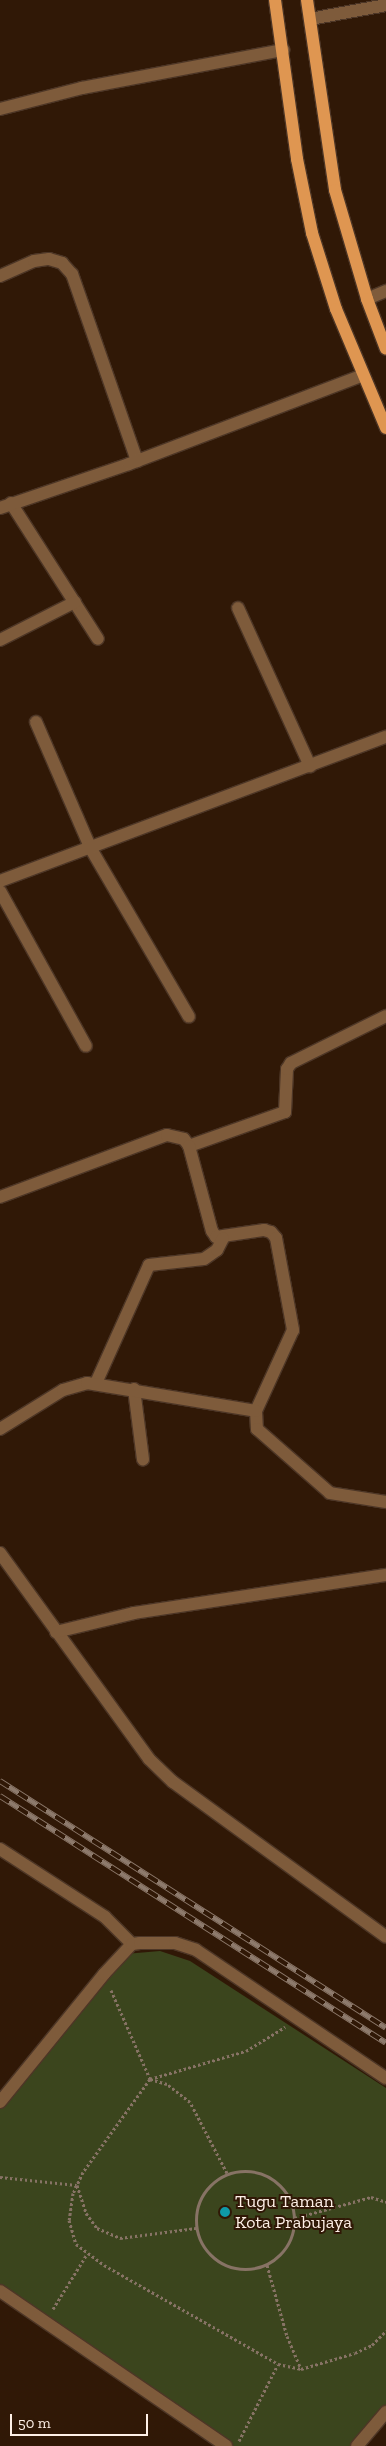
<!DOCTYPE html>
<style>
body{margin:0}
#map{position:relative;width:386px;height:2446px;overflow:hidden;background:#301806;font-family:"Zilla Slab",serif}
div>[style]{position:absolute}
[style*='--x']{left:calc(var(--x)*1px);top:calc(var(--y)*1px);width:calc(var(--w)*1px);rotate:calc(var(--a)*1deg)}
.green>*{inset:0;background:#3b451d}
.path>*{height:3px;margin-top:-1.5px;transform-origin:0;background:repeating-linear-gradient(90deg,#877365 0 2.5px,transparent 0 5px)}
.path>.ring{margin:-1.5px;padding:0;box-sizing:content-box;background:none;border:3px solid #877365;border-radius:50%}
.roads{filter:drop-shadow(1px 0 #4d3626) drop-shadow(-1px 0 #4d3626) drop-shadow(0 1px #4d3626) drop-shadow(0 -1px #4d3626)}
.minor>*{height:12px;margin:-6px;padding:0 6px;transform-origin:6px;border-radius:6px;background:#7e5b3b}
.major>*{height:12px;margin:-6px;padding:0 6px;transform-origin:6px;border-radius:6px;background:#df9651}
.rail>*{height:5.5px;margin-top:-2.75px;transform-origin:0;background:repeating-linear-gradient(90deg,#301806 0 11px,#8d7a6c 0 22px);box-sizing:border-box;border-block:1px solid #8d7a6c}
.dots>*{width:14px;height:14px;translate:-50% -50%;box-sizing:border-box;border:2px solid #301806;border-radius:50%}
span{translate:-50% -50%;white-space:nowrap;text-align:center;line-height:1.15;-webkit-text-stroke:4px #301806;paint-order:stroke}
.poi-label{font-size:18px;color:#fef0e7}
.left{translate:0 -50%;text-align:left}
.scale{position:absolute;left:10px;top:2414px;width:138px;height:22px;box-sizing:border-box;border:2px solid #fef0e7;border-top:0;padding-left:6px;font-size:15px;line-height:18px;white-space:nowrap;color:#fef0e7;-webkit-text-stroke:4px #301806;paint-order:stroke}
</style>
<div id="map">
<div class="green">
<div style="clip-path:polygon(160px 1951px,190px 1961px,386px 2088px,386px 2409px,354px 2446px,226px 2446px,0 2288px,0 2104px,125px 1954px)"></div>
</div>
<div class="path">
<div style="--x:111;--y:1990;--w:97;--a:66.3"></div>
<div style="--x:150;--y:2079;--w:100;--a:-16.3"></div>
<div style="--x:246;--y:2051;--w:46;--a:-31.6"></div>
<div class="ring" style="left:196px;top:2171px;width:95px;height:95px"></div>
<div style="--x:227;--y:2173;--w:80;--a:-117.5"></div>
<div style="--x:190;--y:2102;--w:29;--a:-142"></div>
<div style="--x:167;--y:2084;--w:18;--a:-164"></div>
<div style="--x:150;--y:2079;--w:115;--a:125.8"></div>
<div style="--x:83;--y:2172;--w:23;--a:115"></div>
<div style="--x:73;--y:2193;--w:27;--a:98"></div>
<div style="--x:69;--y:2220;--w:25;--a:74"></div>
<div style="--x:76;--y:2244;--w:35;--a:37"></div>
<div style="--x:104;--y:2265;--w:200;--a:29.6"></div>
<div style="--x:278;--y:2364;--w:24;--a:12"></div>
<div style="--x:301;--y:2369;--w:56;--a:-16.5"></div>
<div style="--x:355;--y:2353;--w:19;--a:-25"></div>
<div style="--x:372;--y:2345;--w:20;--a:-45"></div>
<div style="--x:0;--y:2177;--w:77;--a:5.9"></div>
<div style="--x:77;--y:2185;--w:29;--a:72"></div>
<div style="--x:86;--y:2213;--w:19;--a:54"></div>
<div style="--x:97;--y:2228;--w:25;--a:23"></div>
<div style="--x:120;--y:2238;--w:77;--a:-7.5"></div>
<div style="--x:295;--y:2218;--w:79;--a:-15.4"></div>
<div style="--x:371;--y:2197;--w:16;--a:18"></div>
<div style="--x:267;--y:2265;--w:74;--a:74.3"></div>
<div style="--x:287;--y:2336;--w:36;--a:67"></div>
<div style="--x:53;--y:2309;--w:65;--a:-58.3"></div>
<div style="--x:239;--y:2441;--w:86;--a:-63.1"></div>
</div>
<div class="roads">
<div class="minor">
<div style="--x:310;--y:19;--w:77;--a:-10.4"></div>
<div style="--x:0;--y:109;--w:85;--a:-14.4"></div>
<div style="--x:82;--y:88;--w:205;--a:-10.7"></div>
<div style="--x:0;--y:276;--w:37;--a:-24"></div>
<div style="--x:34;--y:261;--w:15;--a:-8"></div>
<div style="--x:49;--y:259;--w:14;--a:17"></div>
<div style="--x:62;--y:263;--w:15;--a:48"></div>
<div style="--x:72;--y:274;--w:198;--a:70.8"></div>
<div style="--x:367;--y:299;--w:21;--a:-23"></div>
<div style="--x:11;--y:503;--w:161;--a:57.4"></div>
<div style="--x:0;--y:508;--w:136;--a:-18.8"></div>
<div style="--x:129;--y:464;--w:248;--a:-20.8"></div>
<div style="--x:238;--y:608;--w:174;--a:65.5"></div>
<div style="--x:0;--y:640;--w:84;--a:-26.9"></div>
<div style="--x:36;--y:722;--w:138;--a:66.6"></div>
<div style="--x:91;--y:849;--w:194;--a:59.7"></div>
<div style="--x:0;--y:881;--w:412;--a:-20.5"></div>
<div style="--x:0;--y:891;--w:177;--a:61"></div>
<div style="--x:189;--y:1146;--w:102;--a:-19.5"></div>
<div style="--x:285;--y:1112;--w:43;--a:-87.3"></div>
<div style="--x:287;--y:1069;--w:7;--a:-56"></div>
<div style="--x:291;--y:1063;--w:106;--a:-26.3"></div>
<div style="--x:0;--y:1197;--w:178;--a:-20.4"></div>
<div style="--x:167;--y:1135;--w:17;--a:13"></div>
<div style="--x:184;--y:1139;--w:9;--a:54"></div>
<div style="--x:189;--y:1146;--w:88;--a:74.9"></div>
<div style="--x:212;--y:1231;--w:7;--a:56"></div>
<div style="--x:216;--y:1237;--w:49;--a:-8.3"></div>
<div style="--x:264;--y:1230;--w:7;--a:16"></div>
<div style="--x:271;--y:1232;--w:8;--a:50"></div>
<div style="--x:276;--y:1238;--w:94;--a:79.5"></div>
<div style="--x:293;--y:1330;--w:89;--a:114.6"></div>
<div style="--x:256;--y:1411;--w:18;--a:87"></div>
<div style="--x:257;--y:1429;--w:97;--a:41.2"></div>
<div style="--x:330;--y:1493;--w:57;--a:9.1"></div>
<div style="--x:96;--y:1383;--w:129;--a:-65.8"></div>
<div style="--x:149;--y:1265;--w:55;--a:-6.2"></div>
<div style="--x:204;--y:1259;--w:16;--a:-35"></div>
<div style="--x:217;--y:1250;--w:13;--a:-63"></div>
<div style="--x:134;--y:1389;--w:71;--a:82.7"></div>
<div style="--x:0;--y:1429;--w:74;--a:-31.8"></div>
<div style="--x:63;--y:1390;--w:25;--a:-16"></div>
<div style="--x:87;--y:1383;--w:171;--a:9.4"></div>
<div style="--x:0;--y:1553;--w:254;--a:54.1"></div>
<div style="--x:149;--y:1759;--w:33;--a:44"></div>
<div style="--x:173;--y:1782;--w:263;--a:36"></div>
<div style="--x:56;--y:1632;--w:80;--a:-13.7"></div>
<div style="--x:134;--y:1613;--w:255;--a:-8.6"></div>
<div style="--x:0;--y:1849;--w:125;--a:32.9"></div>
<div style="--x:105;--y:1917;--w:38;--a:45"></div>
<div style="--x:0;--y:2102;--w:165;--a:-50.9"></div>
<div style="--x:104;--y:1974;--w:41;--a:-47"></div>
<div style="--x:132;--y:1944;--w:8;--a:-7"></div>
<div style="--x:140;--y:1943;--w:35;--a:0"></div>
<div style="--x:175;--y:1943;--w:22;--a:18"></div>
<div style="--x:196;--y:1950;--w:229;--a:34"></div>
<div style="--x:0;--y:2291;--w:274;--a:34.4"></div>
<div style="--x:357;--y:2446;--w:45;--a:-49.5"></div>
</div>
<div class="major">
<div style="--x:275;--y:0;--w:161;--a:82.1"></div>
<div style="--x:297;--y:159;--w:76;--a:78.5"></div>
<div style="--x:312;--y:233;--w:80;--a:72.5"></div>
<div style="--x:336;--y:309;--w:129;--a:67.2"></div>
<div style="--x:307;--y:0;--w:192;--a:81.6"></div>
<div style="--x:335;--y:190;--w:114;--a:73.6"></div>
<div style="--x:367;--y:299;--w:53;--a:69.2"></div>
</div>
</div>
<div class="rail">
<div style="--x:0;--y:1781;--w:458;--a:32.6"></div>
<div style="--x:0;--y:1796;--w:458;--a:32.6"></div>
</div>
<div class="dots">
<div style="left:225px;top:2212px;background:#0f9aa8"></div>
</div>
<div class="poi-label">
<span class="left" style="left:235px;top:2212px">Tugu Taman<br>Kota Prabujaya</span>
</div>
<div class="scale">50 m</div>
</div>
